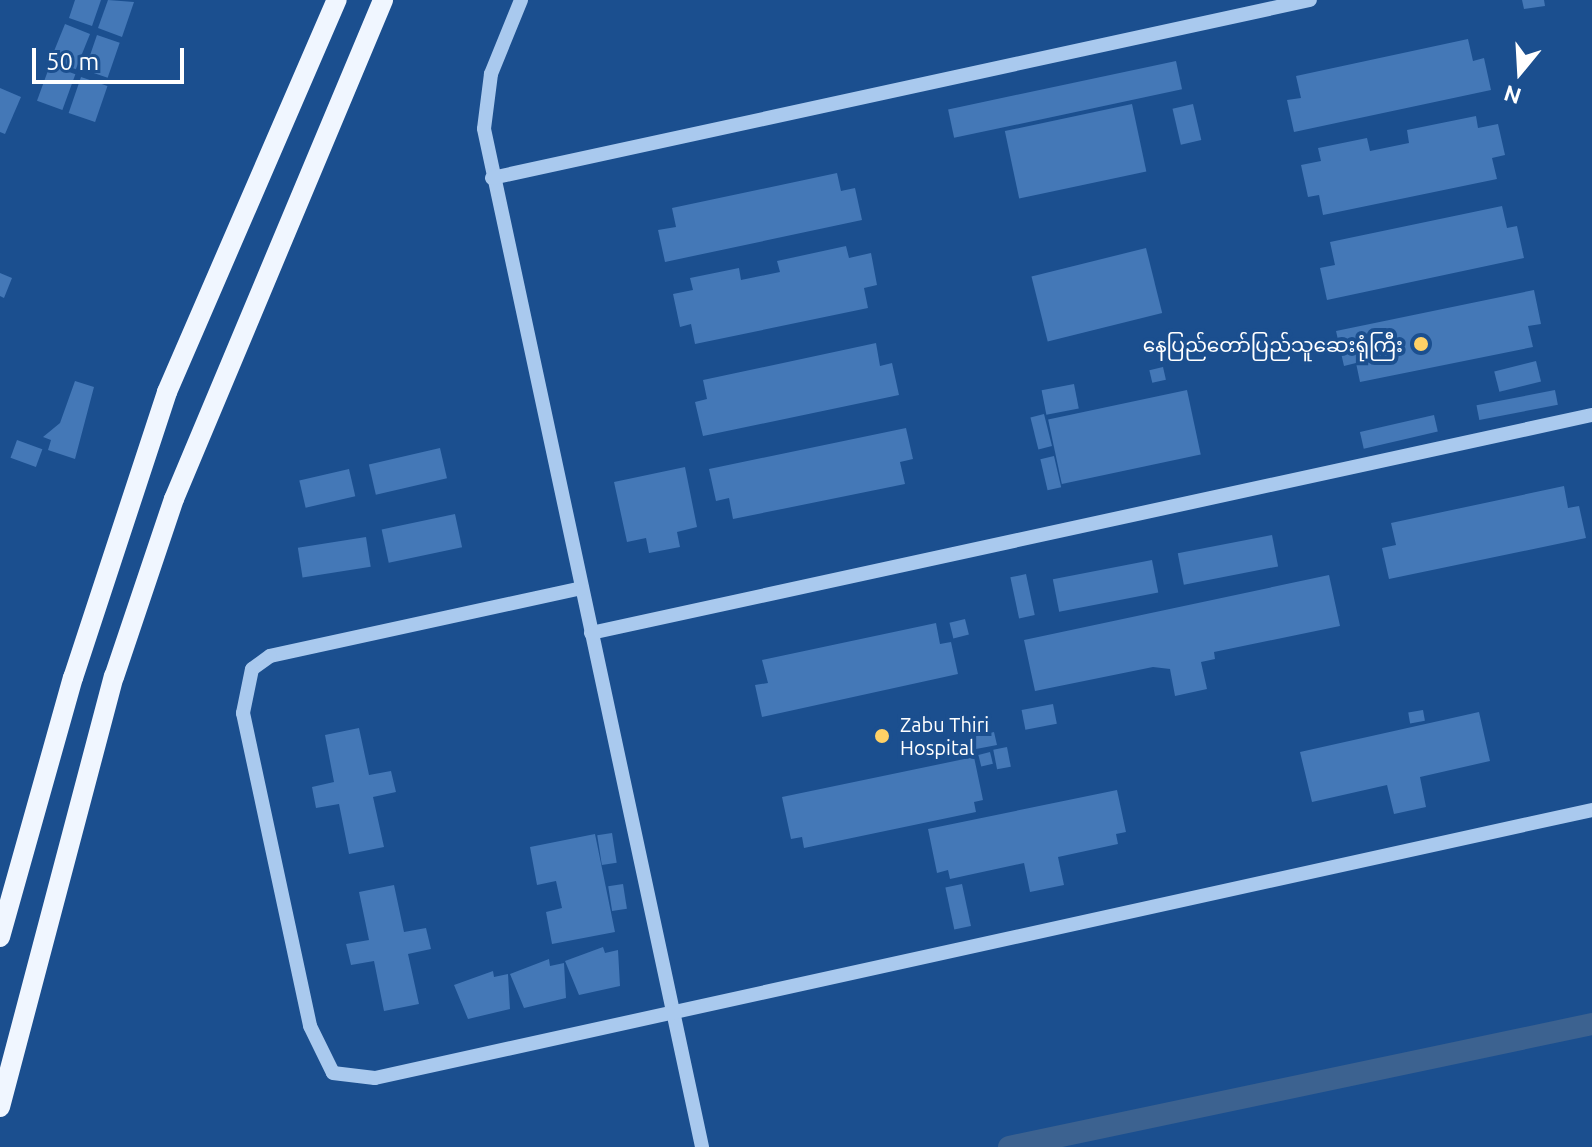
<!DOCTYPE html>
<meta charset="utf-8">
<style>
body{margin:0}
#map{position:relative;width:1592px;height:1147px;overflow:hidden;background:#1b4f8f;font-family:Ubuntu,"Noto Sans Myanmar",sans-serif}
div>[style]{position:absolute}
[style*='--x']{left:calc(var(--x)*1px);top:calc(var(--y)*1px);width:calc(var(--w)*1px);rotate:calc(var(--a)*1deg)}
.canal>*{height:22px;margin:-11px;padding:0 11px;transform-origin:11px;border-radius:11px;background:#3c6290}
.building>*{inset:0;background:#4478b7;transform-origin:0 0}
.minor>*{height:14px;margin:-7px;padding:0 7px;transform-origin:7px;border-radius:7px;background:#a9c9ee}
.major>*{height:20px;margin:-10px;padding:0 10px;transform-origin:10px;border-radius:10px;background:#f0f6ff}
.dots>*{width:22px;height:22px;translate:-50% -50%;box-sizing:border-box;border:4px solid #1b4f8f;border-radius:50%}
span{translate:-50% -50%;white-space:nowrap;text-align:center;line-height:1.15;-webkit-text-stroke:8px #1b4f8f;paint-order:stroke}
.poi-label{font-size:20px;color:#fff}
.right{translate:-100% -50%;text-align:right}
.left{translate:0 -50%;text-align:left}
.north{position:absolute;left:1480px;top:32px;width:80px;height:80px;-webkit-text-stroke:6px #1b4f8f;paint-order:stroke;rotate:198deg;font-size:22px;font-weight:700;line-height:32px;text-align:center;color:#fff}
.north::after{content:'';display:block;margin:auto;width:28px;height:36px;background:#fff;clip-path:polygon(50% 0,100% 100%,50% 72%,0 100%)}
.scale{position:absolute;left:32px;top:48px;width:152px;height:36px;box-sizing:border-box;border:4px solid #fff;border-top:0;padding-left:10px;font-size:24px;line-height:28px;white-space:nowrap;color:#fff;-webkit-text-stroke:6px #1b4f8f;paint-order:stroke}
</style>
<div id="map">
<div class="canal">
<div style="--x:1009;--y:1147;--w:596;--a:-11.91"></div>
</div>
<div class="building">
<div style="clip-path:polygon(75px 0,101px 0,92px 26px,69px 18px)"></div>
<div style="clip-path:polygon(108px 0,134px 2px,122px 37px,98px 28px)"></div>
<div style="clip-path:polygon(1522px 0,1544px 0,1545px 6px,1524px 9px)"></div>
<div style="left:65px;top:24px;width:27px;height:38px;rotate:22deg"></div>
<div style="left:97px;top:35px;width:24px;height:37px;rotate:19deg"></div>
<div style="clip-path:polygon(1468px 39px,1473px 61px,1484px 58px,1491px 90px,1294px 132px,1287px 100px,1301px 98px,1296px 76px)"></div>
<div style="left:1176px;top:61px;width:29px;height:233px;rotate:78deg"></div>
<div style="left:50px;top:65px;width:27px;height:38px;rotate:20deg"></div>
<div style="left:81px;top:77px;width:28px;height:38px;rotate:19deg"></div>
<div style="clip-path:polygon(0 88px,21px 97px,5px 134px,0 132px)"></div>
<div style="left:1132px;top:104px;width:69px;height:130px;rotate:78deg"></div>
<div style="left:1193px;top:104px;width:37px;height:21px;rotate:77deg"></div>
<div style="clip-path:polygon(1476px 116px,1478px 128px,1498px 124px,1505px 155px,1492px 158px,1497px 179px,1323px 215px,1319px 195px,1308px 197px,1301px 165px,1321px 161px,1318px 148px,1367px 138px,1370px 151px,1409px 143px,1407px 130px)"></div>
<div style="clip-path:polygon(837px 173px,841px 191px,855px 188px,862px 220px,665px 262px,658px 230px,676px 227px,672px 208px)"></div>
<div style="clip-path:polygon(1502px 206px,1507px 228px,1517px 226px,1524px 258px,1327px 300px,1320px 268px,1335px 265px,1330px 242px)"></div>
<div style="clip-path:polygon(846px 246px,849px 258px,871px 253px,877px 285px,864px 288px,868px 308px,695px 344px,691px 324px,680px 327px,673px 294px,693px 290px,690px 278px,739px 268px,741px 280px,780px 272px,777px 261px)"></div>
<div style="left:1146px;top:248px;width:67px;height:118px;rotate:76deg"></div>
<div style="clip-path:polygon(0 273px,12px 278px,4px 298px,0 296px)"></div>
<div style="clip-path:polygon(1534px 290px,1541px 324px,1528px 326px,1533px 347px,1360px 382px,1356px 363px,1344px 366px,1336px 331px)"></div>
<div style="clip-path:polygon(876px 343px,880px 366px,892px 363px,899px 395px,703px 436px,695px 402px,707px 399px,703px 380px)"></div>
<div style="left:1536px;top:361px;width:21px;height:43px;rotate:76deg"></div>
<div style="left:1163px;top:367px;width:13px;height:14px;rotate:77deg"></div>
<div style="clip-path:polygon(75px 381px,94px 387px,75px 459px,48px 450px,51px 440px,43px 437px,60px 423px)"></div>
<div style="left:1074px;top:384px;width:25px;height:33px;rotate:79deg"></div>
<div style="left:1187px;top:390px;width:66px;height:142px;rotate:78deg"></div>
<div style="left:1555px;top:390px;width:15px;height:80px;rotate:79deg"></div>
<div style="left:1044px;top:414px;width:33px;height:14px;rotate:76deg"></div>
<div style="left:1434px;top:415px;width:17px;height:76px;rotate:77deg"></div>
<div style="clip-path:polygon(906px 428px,913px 459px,900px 462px,905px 484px,733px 519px,729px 498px,716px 501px,709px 469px)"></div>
<div style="left:17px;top:440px;width:27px;height:19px;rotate:20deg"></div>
<div style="left:440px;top:448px;width:31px;height:73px;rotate:77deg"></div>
<div style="left:1054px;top:456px;width:32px;height:14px;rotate:77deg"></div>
<div style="clip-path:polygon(685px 467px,697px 527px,677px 532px,680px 547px,649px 553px,646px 538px,627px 542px,614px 482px)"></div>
<div style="left:349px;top:469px;width:28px;height:51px;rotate:77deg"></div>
<div style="clip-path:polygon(1564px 486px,1568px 508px,1579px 506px,1586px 538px,1389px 579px,1382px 548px,1396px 545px,1391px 523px)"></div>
<div style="left:455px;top:514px;width:34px;height:75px;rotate:78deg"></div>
<div style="left:1272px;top:535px;width:32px;height:96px;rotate:79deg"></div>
<div style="left:366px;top:537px;width:30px;height:69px;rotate:81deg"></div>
<div style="left:1152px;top:560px;width:33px;height:101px;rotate:79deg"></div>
<div style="left:1026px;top:574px;width:42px;height:16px;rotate:78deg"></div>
<div style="clip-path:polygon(1329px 575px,1340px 626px,1214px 652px,1215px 659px,1201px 662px,1207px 689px,1175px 696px,1170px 669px,1153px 667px,1035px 691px,1024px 640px)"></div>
<div style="left:965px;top:619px;width:16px;height:16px;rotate:76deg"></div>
<div style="clip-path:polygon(936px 623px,940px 644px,951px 642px,958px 674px,762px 717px,755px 685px,768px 683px,762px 660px)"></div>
<div style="left:1053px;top:704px;width:20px;height:32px;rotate:79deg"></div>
<div style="left:1423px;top:710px;width:11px;height:15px;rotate:80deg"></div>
<div style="clip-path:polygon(1479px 712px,1490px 761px,1420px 777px,1426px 807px,1394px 814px,1387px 785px,1312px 802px,1300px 752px)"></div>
<div style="clip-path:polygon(980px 727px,981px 735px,994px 732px,997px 745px,976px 749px,972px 729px)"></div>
<div style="clip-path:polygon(359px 728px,369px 775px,391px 771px,396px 792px,373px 797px,384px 847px,349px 854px,339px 804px,316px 808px,312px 787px,334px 782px,325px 735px)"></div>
<div style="left:1007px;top:747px;width:20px;height:14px;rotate:79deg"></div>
<div style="left:990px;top:752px;width:12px;height:12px;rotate:76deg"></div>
<div style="clip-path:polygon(974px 757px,983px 800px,974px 802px,976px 812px,804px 848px,802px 837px,791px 839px,782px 797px)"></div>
<div style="clip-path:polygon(1117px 790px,1126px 832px,1116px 834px,1118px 844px,1058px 857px,1064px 885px,1030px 892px,1024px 863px,950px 879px,948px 870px,937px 873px,928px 829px)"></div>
<div style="left:612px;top:833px;width:30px;height:15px;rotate:81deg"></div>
<div style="clip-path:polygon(595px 834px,615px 932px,552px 944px,546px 912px,562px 908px,556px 881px,537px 885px,530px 847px)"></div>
<div style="left:623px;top:884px;width:25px;height:15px;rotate:81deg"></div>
<div style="left:962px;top:884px;width:43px;height:17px;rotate:78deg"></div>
<div style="clip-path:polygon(394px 885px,404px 932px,426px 928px,431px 949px,408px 954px,419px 1004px,384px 1011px,374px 961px,351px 965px,346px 944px,369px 940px,359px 892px)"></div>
<div style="clip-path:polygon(603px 947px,605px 953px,618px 950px,620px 986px,579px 995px,565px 961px)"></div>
<div style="clip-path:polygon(549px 959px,550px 966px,564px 963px,566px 998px,524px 1008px,510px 974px)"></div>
<div style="clip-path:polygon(493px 971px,494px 977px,508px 974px,510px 1009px,468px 1019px,454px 985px)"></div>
</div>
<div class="minor">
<div style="--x:521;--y:0;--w:80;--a:112.1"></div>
<div style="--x:491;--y:74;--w:55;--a:97.3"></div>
<div style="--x:484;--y:129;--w:1041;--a:77.91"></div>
<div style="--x:492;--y:178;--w:837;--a:-12.28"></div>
<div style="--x:582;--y:588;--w:319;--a:167.7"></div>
<div style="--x:270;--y:656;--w:22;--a:144"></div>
<div style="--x:252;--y:669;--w:45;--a:101.6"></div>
<div style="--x:243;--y:713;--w:320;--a:77.9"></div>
<div style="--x:310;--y:1026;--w:52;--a:63.9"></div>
<div style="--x:333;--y:1073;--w:42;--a:6.8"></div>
<div style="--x:375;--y:1078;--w:1246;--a:-12.42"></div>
<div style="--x:591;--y:633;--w:1024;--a:-12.29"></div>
</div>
<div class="major">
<div style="--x:0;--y:937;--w:269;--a:-74.3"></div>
<div style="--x:73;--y:678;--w:301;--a:-71.8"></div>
<div style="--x:167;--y:392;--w:427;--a:-66.6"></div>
<div style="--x:0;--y:1107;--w:445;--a:-75.2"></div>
<div style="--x:114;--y:677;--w:188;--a:-71.4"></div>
<div style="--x:174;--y:499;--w:541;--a:-67.27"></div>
</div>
<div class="dots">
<div style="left:1421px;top:344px;background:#ffd166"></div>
<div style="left:882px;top:736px;background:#ffd166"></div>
</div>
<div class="poi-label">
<span class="right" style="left:1403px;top:344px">နေပြည်တော်ပြည်သူဆေးရုံကြီး</span>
<span class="left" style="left:900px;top:736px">Zabu Thiri<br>Hospital</span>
</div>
<div class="north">N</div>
<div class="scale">50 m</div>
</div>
